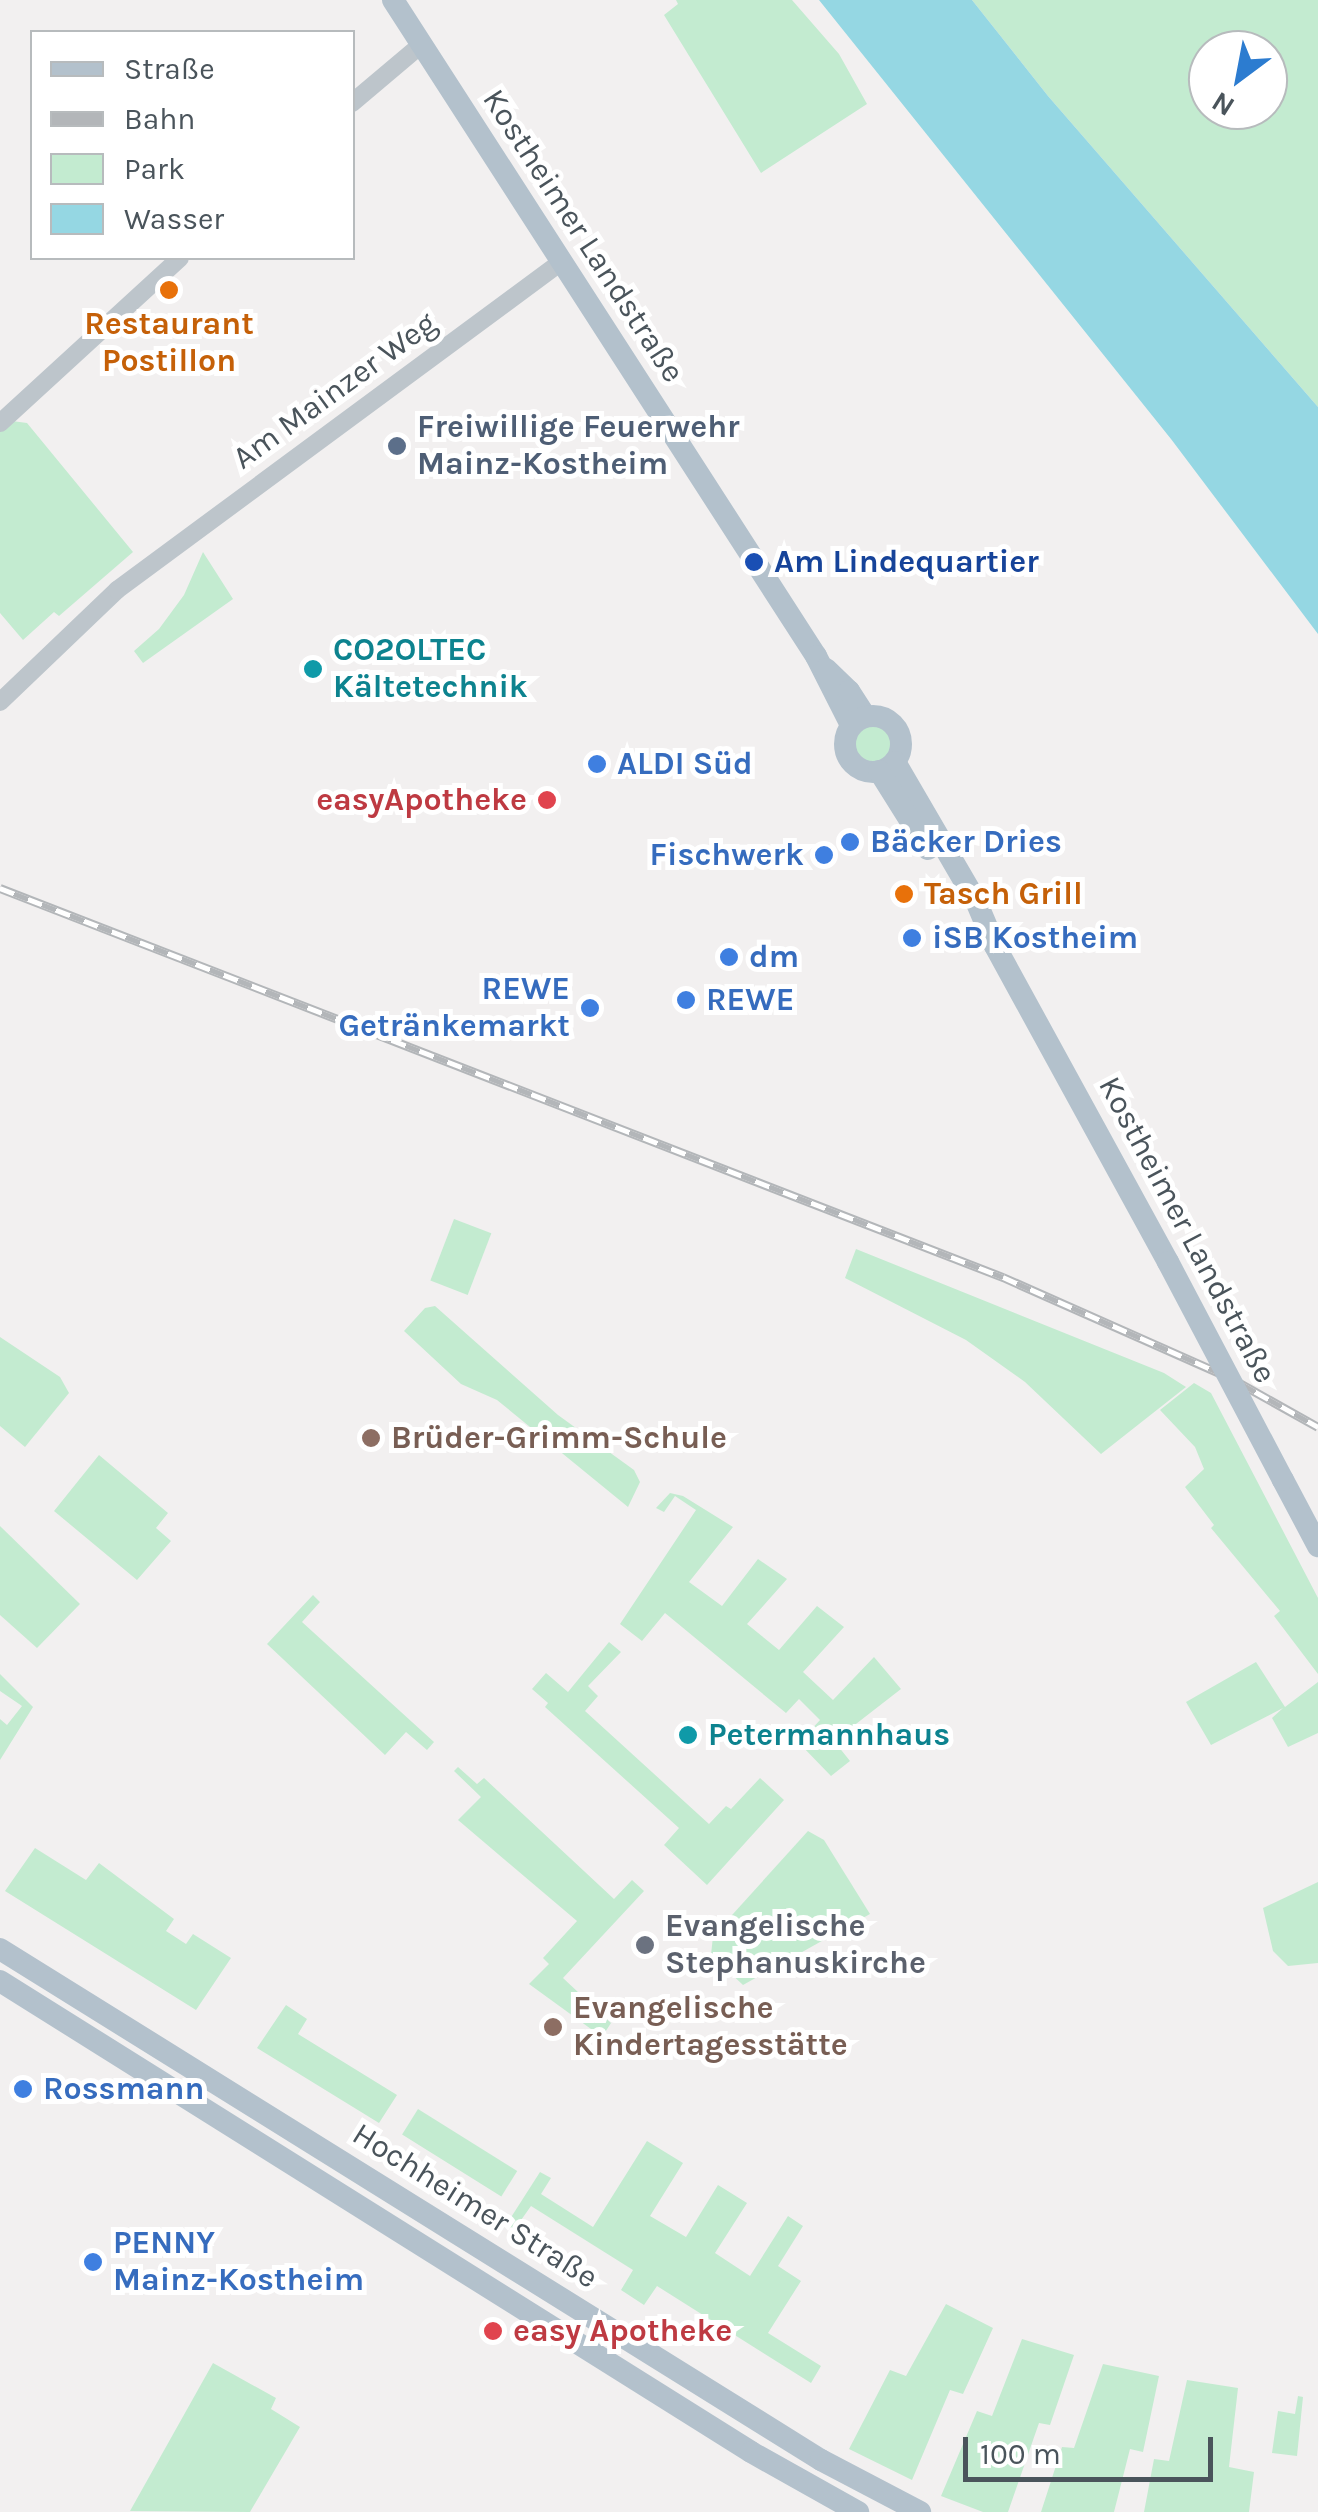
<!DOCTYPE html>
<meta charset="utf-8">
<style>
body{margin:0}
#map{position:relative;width:1318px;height:2512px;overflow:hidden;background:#f2f0f0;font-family:Karla,sans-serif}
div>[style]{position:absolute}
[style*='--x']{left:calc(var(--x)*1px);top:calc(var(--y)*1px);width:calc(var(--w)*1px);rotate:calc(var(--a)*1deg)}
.green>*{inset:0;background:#c3ebd0;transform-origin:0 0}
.round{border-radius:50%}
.water>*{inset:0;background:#95d7e3}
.minor>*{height:18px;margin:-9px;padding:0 9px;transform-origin:9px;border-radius:9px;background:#bdc5cb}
.major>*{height:22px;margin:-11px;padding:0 11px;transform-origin:11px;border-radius:11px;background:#b3c1cc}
.major>.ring{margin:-11px;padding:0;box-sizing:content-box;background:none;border:22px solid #b3c1cc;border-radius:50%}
.rail>*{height:9px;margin-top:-4.5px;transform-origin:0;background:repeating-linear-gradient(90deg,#fff 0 15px,#b3b6b9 0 30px);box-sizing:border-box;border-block:2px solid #b3b6b9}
.major-bridge>*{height:22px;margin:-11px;padding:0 11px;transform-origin:11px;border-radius:11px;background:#b3c1cc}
.dots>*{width:28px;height:28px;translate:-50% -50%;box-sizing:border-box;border:5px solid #fff;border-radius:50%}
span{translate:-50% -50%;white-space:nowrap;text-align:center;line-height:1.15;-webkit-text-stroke:10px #fff;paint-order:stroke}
.street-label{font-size:32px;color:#4a545b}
.food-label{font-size:32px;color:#c56008;font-weight:700}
.left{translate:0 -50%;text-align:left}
.service-label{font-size:32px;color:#4e5e75;font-weight:700}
.transit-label{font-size:32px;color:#164399;font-weight:700}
.culture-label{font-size:32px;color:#0d838f;font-weight:700}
.shop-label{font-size:32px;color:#366cbe;font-weight:700}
.right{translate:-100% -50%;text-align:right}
.health-label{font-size:32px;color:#be3a42;font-weight:700}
.education-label{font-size:32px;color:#785e54;font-weight:700}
.worship-label{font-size:32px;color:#5b616d;font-weight:700}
.legend{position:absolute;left:30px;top:30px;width:325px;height:230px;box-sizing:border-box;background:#fff;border:2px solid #b7bbbd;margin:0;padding:12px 18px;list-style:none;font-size:30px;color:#4a545b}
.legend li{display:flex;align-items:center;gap:20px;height:50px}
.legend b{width:50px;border:2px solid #b7bbbd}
.north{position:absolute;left:1188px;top:30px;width:100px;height:100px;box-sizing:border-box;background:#fff;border:2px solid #b7bbbd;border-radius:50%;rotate:212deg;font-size:28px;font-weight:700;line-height:40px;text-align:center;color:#4a545b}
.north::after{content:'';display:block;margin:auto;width:35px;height:45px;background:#2c7cd0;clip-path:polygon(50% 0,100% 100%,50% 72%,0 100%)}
.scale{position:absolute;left:963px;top:2437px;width:250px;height:45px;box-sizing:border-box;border:5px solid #4a545b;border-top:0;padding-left:12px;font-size:30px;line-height:35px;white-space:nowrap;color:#4a545b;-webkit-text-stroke:8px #fff;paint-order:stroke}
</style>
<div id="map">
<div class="green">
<div style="clip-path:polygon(676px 0,792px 0,839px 54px,867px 104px,761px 173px,664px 15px,678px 4px)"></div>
<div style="clip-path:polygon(evenodd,972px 0,1318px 0,1318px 407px,1048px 96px,972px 0,1208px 50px,1268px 50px,1268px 110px,1208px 110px,1208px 50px)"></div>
<div style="clip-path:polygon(12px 421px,27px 423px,133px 552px,59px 616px,54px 612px,23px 640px,0 613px,0 430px)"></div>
<div style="clip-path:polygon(203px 552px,233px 599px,143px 663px,134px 651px,159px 629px,184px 595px)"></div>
<div class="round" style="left:854px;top:726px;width:38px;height:38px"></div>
<div style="left:454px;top:1219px;width:40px;height:66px;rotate:21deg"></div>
<div style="clip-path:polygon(856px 1249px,1164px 1373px,1186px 1387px,1101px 1454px,1025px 1382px,966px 1340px,845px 1278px)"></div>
<div style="clip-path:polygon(435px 1306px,558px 1415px,634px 1470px,640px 1482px,628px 1507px,497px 1400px,461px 1384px,404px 1331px,425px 1308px)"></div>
<div style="clip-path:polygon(0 1337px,60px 1377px,69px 1393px,25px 1447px,0 1426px)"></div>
<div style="clip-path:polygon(1194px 1383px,1211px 1393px,1318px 1598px,1318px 1674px,1274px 1616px,1280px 1611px,1211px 1528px,1214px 1525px,1185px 1487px,1204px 1469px,1195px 1447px,1160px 1410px)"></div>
<div style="clip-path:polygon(99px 1455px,168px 1513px,156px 1528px,171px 1541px,137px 1580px,54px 1511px)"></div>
<div style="clip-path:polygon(670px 1493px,683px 1496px,733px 1527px,689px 1582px,722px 1606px,758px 1559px,787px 1579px,747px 1624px,779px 1650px,817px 1606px,844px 1627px,803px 1672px,833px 1700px,874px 1657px,901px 1689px,834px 1741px,850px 1761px,831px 1776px,799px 1743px,820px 1720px,799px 1699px,786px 1713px,665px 1613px,642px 1641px,620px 1624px,696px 1510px,675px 1496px,664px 1512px,656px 1508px)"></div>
<div style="clip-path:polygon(0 1526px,80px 1604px,37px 1648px,0 1615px)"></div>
<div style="clip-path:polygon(313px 1595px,320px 1602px,302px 1622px,434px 1742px,427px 1750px,406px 1732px,385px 1755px,267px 1644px)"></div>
<div style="clip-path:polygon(609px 1642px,621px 1652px,588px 1686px,598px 1696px,585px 1711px,709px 1824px,726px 1806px,731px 1809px,760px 1778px,784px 1800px,707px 1885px,664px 1845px,679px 1828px,545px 1707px,548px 1703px,532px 1689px,546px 1673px,568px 1692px)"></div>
<div style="clip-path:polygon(1256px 1662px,1285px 1707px,1318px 1682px,1318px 1733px,1288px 1747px,1272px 1718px,1283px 1708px,1211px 1745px,1186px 1702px)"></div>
<div style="clip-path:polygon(0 1674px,33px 1707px,0 1760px,0 1719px,7px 1725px,22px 1706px,0 1691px)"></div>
<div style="clip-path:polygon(458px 1767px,477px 1784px,484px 1778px,614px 1899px,632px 1880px,644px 1891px,563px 1978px,611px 2023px,602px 2037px,529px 1984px,549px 1964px,543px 1958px,577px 1921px,458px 1820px,481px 1797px,454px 1771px)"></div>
<div style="clip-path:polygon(808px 1831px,824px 1840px,870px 1914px,743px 1985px,711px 1955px,713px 1936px)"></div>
<div style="clip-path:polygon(35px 1848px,86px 1880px,99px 1863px,174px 1919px,166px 1931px,186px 1944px,193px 1934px,231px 1958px,196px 2010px,5px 1891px)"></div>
<div style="clip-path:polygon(1318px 1882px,1318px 1963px,1288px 1966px,1273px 1951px,1263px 1908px)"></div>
<div style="clip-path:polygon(286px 2005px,307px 2019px,298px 2034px,397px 2095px,379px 2123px,257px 2048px)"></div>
<div style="left:418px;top:2109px;width:117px;height:30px;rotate:32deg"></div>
<div style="clip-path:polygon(647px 2141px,683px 2163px,650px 2216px,686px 2237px,718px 2185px,747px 2203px,715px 2253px,750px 2276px,788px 2216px,803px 2226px,778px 2266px,801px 2281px,768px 2333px,821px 2366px,811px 2383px,657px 2286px,644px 2305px,621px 2290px,633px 2270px,531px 2206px,514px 2230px,506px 2225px,540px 2172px,551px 2178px,541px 2194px,593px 2227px)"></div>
<div style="clip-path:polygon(946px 2304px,993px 2328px,963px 2394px,950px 2390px,912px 2480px,849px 2449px,890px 2370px,906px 2376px)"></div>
<div style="clip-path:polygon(1022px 2339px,1074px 2355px,1050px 2425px,1039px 2423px,1008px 2512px,983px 2512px,941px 2496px,977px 2411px,992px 2416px)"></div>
<div style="clip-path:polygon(213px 2363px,276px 2398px,271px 2409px,300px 2427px,250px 2512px,130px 2511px)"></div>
<div style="clip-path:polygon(1103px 2364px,1159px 2376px,1143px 2452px,1130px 2449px,1114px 2512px,1041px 2512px,1062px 2447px,1074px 2448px)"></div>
<div style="clip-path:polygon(1187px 2380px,1238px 2388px,1229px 2467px,1254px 2472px,1249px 2512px,1144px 2512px,1154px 2459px,1169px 2461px)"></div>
<div style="clip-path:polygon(1298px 2396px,1303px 2397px,1297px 2456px,1272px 2453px,1278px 2411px,1295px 2414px)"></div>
</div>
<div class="water">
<div style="clip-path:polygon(819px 0,972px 0,1048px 96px,1318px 407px,1318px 634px,1171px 439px)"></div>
</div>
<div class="minor">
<div style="--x:352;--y:103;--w:92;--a:-40.1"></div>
<div style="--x:0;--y:423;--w:244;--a:-42.5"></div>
<div style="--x:0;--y:702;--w:162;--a:-43.7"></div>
<div style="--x:117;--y:590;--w:552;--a:-36.45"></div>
</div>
<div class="major">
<div style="--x:393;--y:0;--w:781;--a:57.19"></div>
<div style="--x:816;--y:656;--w:77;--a:63.1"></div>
<div style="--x:826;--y:669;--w:32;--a:44"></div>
<div style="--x:849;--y:691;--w:30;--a:57"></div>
<div class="ring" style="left:845px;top:716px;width:34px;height:34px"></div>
<div style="--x:895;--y:762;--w:161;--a:59.8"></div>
<div style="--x:976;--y:901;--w:49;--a:67.1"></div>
<div style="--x:995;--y:946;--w:360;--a:61.3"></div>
<div style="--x:879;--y:771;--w:92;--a:57.9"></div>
<div style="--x:1283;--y:1480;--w:75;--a:62.1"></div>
<div style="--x:0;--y:1949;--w:967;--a:31.9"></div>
<div style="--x:821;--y:2460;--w:112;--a:27.7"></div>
<div style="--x:0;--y:1981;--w:886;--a:32.09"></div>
<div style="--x:751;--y:2452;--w:123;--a:29.3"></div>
</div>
<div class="rail">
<div style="--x:0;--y:888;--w:1076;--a:21.2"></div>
<div style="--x:1003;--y:1277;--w:247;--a:23.9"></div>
<div style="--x:1229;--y:1377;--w:102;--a:29.3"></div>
</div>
<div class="major-bridge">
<div style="--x:1168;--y:1262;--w:246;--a:62.2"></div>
</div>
<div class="dots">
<div style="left:169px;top:290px;background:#e8710a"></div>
<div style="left:397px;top:446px;background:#5c6f8a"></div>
<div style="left:754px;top:562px;background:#1a4fb4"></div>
<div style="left:313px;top:669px;background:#0f9aa8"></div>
<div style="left:597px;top:764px;background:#3f7fe0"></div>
<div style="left:547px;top:800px;background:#e0444e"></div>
<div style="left:850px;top:842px;background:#3f7fe0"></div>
<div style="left:824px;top:855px;background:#3f7fe0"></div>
<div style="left:904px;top:894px;background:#e8710a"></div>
<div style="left:912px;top:938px;background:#3f7fe0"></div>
<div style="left:729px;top:957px;background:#3f7fe0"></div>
<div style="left:686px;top:1000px;background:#3f7fe0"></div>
<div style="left:590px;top:1008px;background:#3f7fe0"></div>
<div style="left:371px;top:1438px;background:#8d6e63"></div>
<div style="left:688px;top:1735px;background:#0f9aa8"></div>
<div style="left:645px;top:1945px;background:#6b7280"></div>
<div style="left:553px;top:2027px;background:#8d6e63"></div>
<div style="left:23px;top:2089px;background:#3f7fe0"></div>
<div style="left:93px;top:2262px;background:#3f7fe0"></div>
<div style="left:493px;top:2331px;background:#e0444e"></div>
</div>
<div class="street-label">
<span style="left:583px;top:236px;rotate:57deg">Kostheimer Landstraße</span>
<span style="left:335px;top:391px;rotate:-36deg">Am Mainzer Weg</span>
<span style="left:1187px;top:1230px;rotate:62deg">Kostheimer Landstraße</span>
<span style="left:475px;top:2206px;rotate:32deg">Hochheimer Straße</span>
</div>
<div class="food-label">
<span style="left:169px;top:343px">Restaurant<br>Postillon</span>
<span class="left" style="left:924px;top:894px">Tasch Grill</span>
</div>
<div class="service-label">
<span class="left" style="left:417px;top:446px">Freiwillige Feuerwehr<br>Mainz-Kostheim</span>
</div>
<div class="transit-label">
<span class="left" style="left:774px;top:562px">Am Lindequartier</span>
</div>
<div class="culture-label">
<span class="left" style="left:333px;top:669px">CO2OLTEC<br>Kältetechnik</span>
<span class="left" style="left:708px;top:1735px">Petermannhaus</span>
</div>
<div class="shop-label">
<span class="left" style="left:617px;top:764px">ALDI Süd</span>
<span class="left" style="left:870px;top:842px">Bäcker Dries</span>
<span class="right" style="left:804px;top:855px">Fischwerk</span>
<span class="left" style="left:932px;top:938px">iSB Kostheim</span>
<span class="left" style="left:749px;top:957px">dm</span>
<span class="right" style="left:570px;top:1008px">REWE<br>Getränkemarkt</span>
<span class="left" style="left:706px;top:1000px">REWE</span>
<span class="left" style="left:43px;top:2089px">Rossmann</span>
<span class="left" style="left:113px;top:2262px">PENNY<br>Mainz-Kostheim</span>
</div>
<div class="health-label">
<span class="right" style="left:527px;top:800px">easyApotheke</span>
<span class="left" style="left:513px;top:2331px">easy Apotheke</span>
</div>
<div class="education-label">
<span class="left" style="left:391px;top:1438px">Brüder-Grimm-Schule</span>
<span class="left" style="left:573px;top:2027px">Evangelische<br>Kindertagesstätte</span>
</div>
<div class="worship-label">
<span class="left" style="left:665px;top:1945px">Evangelische<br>Stephanuskirche</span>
</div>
<ul class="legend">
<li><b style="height:12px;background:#b3c1cc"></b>Straße</li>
<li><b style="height:12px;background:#b3b6b9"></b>Bahn</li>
<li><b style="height:28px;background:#c3ebd0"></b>Park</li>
<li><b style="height:28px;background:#95d7e3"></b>Wasser</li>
</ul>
<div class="north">N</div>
<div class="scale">100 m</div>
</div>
